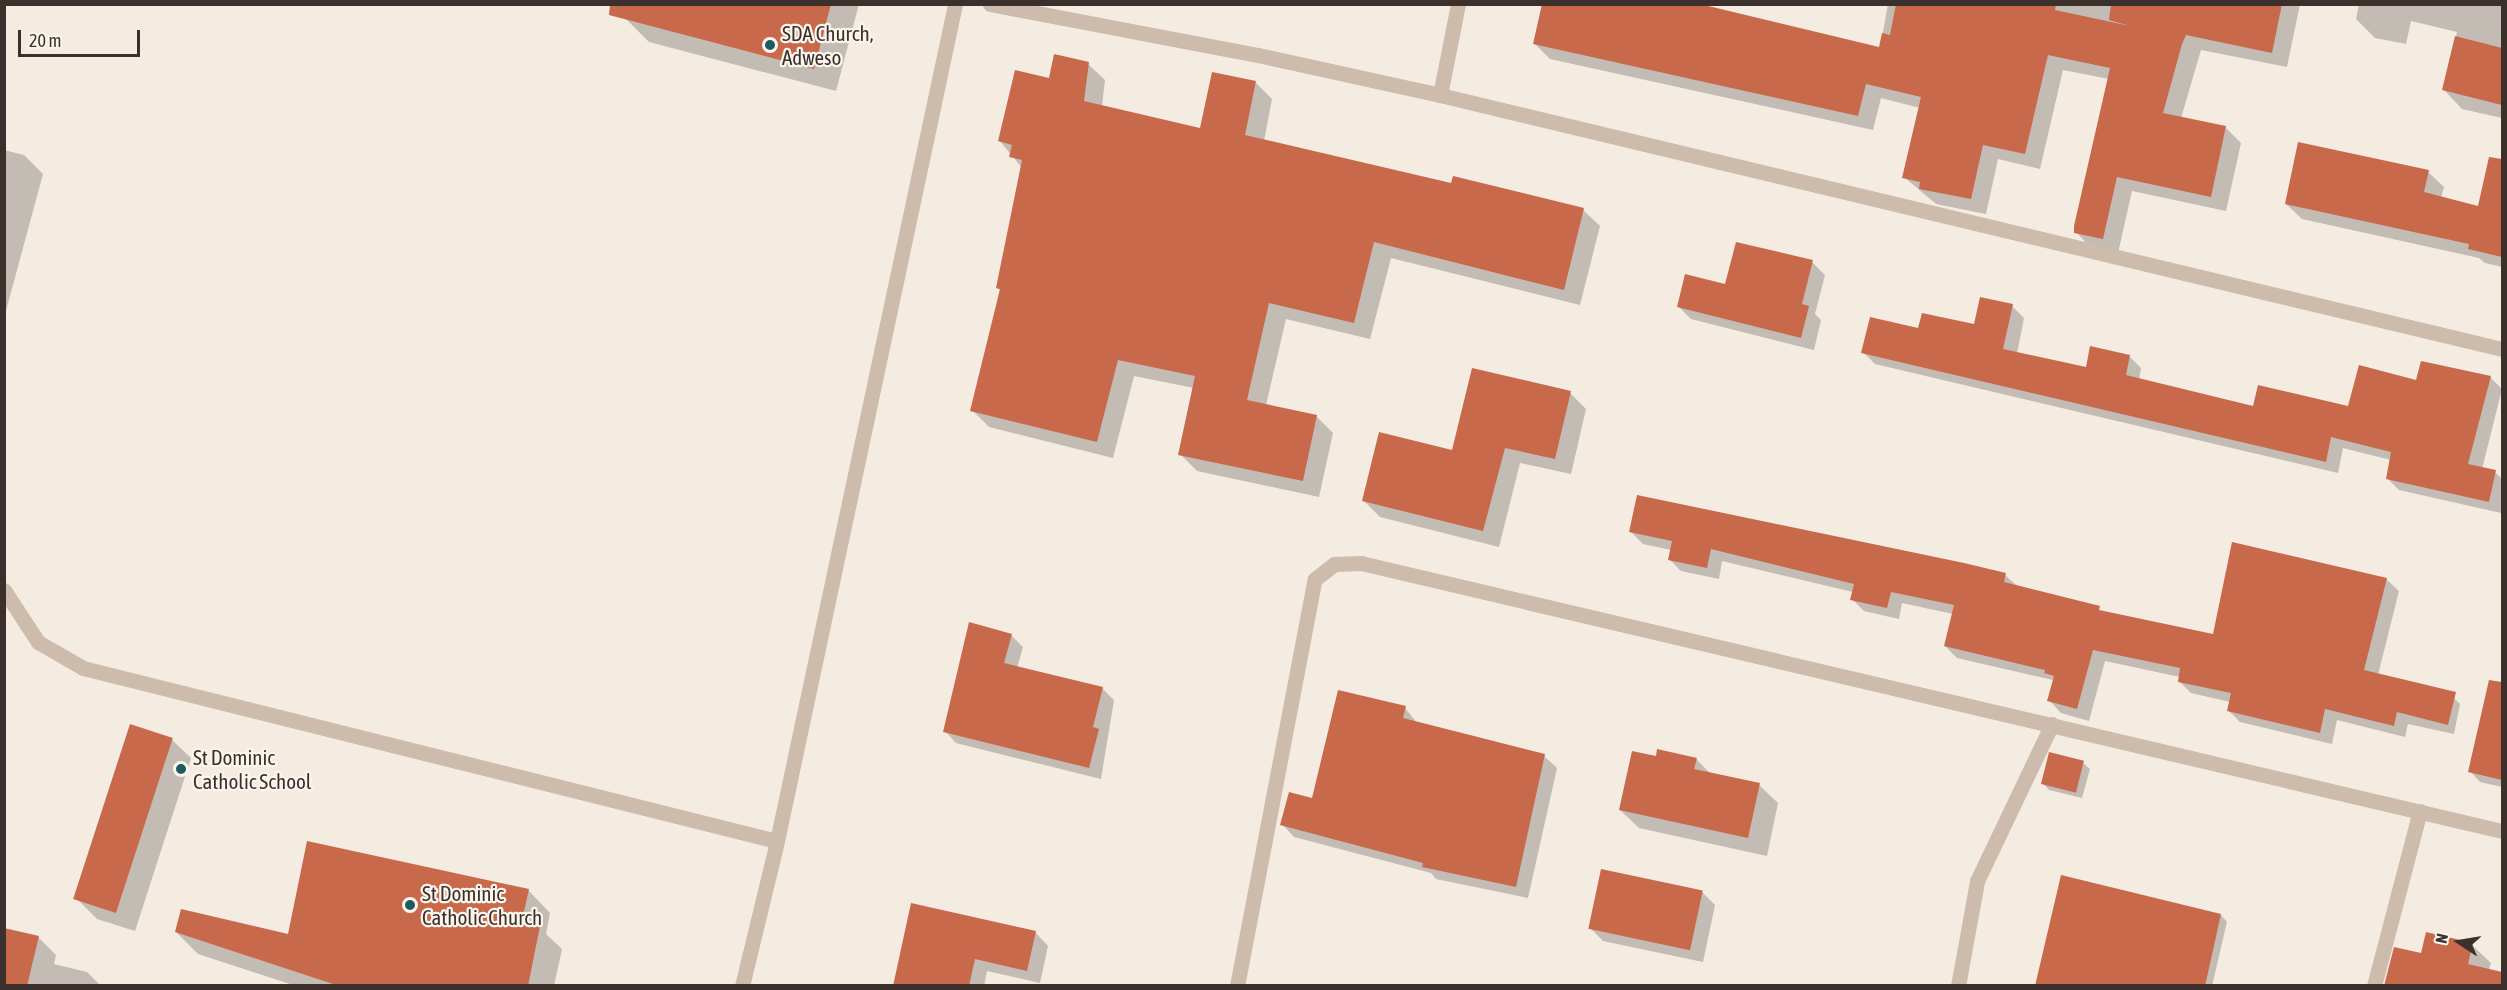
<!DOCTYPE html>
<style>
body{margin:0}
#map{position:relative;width:2507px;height:990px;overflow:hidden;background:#f4ebe1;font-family:"Asap Condensed",sans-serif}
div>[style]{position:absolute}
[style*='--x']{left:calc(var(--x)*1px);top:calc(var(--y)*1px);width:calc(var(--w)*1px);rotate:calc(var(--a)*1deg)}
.shadow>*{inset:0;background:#0003}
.building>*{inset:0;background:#c8694b;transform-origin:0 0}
.minor>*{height:15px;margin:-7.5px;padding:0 7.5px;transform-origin:7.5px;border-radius:7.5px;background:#cdbbac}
.dots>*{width:16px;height:16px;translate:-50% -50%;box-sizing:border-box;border:3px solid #fbf5ee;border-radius:50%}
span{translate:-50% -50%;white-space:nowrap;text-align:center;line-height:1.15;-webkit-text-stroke:4.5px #fbf5ee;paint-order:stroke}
.poi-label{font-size:21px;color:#3b302b}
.left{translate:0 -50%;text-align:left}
.frame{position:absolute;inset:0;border:6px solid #3b302b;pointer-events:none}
.north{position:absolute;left:2429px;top:912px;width:60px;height:60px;-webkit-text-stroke:4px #fbf5ee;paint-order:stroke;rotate:282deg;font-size:16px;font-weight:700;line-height:24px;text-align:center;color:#3b302b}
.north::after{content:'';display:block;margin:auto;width:21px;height:27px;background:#3b302b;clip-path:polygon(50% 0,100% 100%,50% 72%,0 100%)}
.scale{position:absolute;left:18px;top:30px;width:122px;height:27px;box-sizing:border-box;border:3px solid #3b302b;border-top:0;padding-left:8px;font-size:18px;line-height:21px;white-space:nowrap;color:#3b302b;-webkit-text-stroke:4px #fbf5ee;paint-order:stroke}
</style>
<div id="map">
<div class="shadow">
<div style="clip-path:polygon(630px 4px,859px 4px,836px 91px,649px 42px,626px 19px)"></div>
<div style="clip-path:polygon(1888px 4px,2300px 4px,2287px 67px,2201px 50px,2181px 118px,2225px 127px,2241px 143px,2226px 211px,2132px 191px,2118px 253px,2091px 248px,2076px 232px,2109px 79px,2063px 70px,2040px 169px,1998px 159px,1986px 214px,1936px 204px,1904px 177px,1920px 108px,1881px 98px,1873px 130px,1550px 59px,1535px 44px,1880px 49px)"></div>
<div style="clip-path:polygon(2359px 4px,2502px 4px,2502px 118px,2462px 109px,2444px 90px,2457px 32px,2411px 21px,2406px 44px,2375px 38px,2356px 19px)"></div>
<div style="clip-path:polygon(1088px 64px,1105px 80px,1102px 106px,1201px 130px,1256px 83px,1272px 99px,1264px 141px,1452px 185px,1583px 210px,1600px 226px,1580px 305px,1391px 258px,1370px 339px,1286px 319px,1266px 405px,1316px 416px,1333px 433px,1319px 497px,1197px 471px,1180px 454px,1194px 388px,1134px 376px,1113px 458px,989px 427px,972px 410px,1001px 291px,997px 288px,1022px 168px,1000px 141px,1050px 80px)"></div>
<div style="clip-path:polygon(4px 150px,24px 155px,43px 174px,4px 318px)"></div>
<div style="clip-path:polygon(2428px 172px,2444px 187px,2441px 198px,2496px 212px,2502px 188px,2502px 267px,2485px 263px,2479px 258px,2302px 219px,2286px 204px)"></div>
<div style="clip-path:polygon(1812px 262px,1825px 275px,1815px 314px,1821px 320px,1814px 350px,1691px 319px,1678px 306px,1726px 286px)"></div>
<div style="clip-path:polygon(2012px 306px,2024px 318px,2017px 354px,2087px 369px,2129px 356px,2141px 368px,2139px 380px,2255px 408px,2349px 408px,2417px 381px,2490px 377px,2502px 389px,2482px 469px,2495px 472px,2502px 479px,2501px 513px,2399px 490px,2387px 478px,2391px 460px,2343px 448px,2338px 473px,1875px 364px,1863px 352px,1919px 330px,1976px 326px)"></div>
<div style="clip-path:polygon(1570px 393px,1586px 409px,1571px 474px,1520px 463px,1499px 547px,1380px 517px,1364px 501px)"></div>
<div style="clip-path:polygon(1631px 532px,2005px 575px,2017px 586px,2103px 612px,2214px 636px,2386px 579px,2399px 591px,2378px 675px,2448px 692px,2460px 704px,2454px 734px,2408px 724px,2405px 737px,2337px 720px,2332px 744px,2240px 722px,2228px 710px,2230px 702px,2191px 693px,2179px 681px,2180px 677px,2105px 661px,2089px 721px,2061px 713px,2049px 700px,2053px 680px,1957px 658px,1945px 646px,1953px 614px,1902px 603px,1899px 619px,1864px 611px,1852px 599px,1853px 592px,1722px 561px,1719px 579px,1681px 571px,1669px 559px,1671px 550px,1643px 544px)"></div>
<div style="clip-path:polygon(1011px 635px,1023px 647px,1017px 668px,1102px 688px,1114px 700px,1101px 779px,956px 743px,945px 731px)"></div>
<div style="clip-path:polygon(1405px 708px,1417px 723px,1544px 756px,1557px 768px,1528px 898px,1436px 879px,1431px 873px,1294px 837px,1282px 824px,1313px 800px)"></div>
<div style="clip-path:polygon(2477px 739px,2502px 745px,2502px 787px,2480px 782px,2470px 771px)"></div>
<div style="clip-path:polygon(172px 740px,191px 758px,135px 931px,97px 919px,78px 900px)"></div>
<div style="clip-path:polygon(1657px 758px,1696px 759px,1711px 774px,1759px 785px,1778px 803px,1767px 856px,1639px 828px,1620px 810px)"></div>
<div style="clip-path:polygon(2083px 763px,2090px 769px,2082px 798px,2049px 790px,2043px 783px)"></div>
<div style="clip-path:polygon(528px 890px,550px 913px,546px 934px,562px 949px,554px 986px,296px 986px,198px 954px,176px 932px,289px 935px)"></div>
<div style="clip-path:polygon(1702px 892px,1715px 905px,1703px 962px,1603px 941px,1590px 928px)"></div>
<div style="clip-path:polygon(2221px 915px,2227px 922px,2212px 986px,2036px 986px)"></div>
<div style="clip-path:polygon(4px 929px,39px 938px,56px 955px,54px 964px,87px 972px,101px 986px,4px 986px)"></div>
<div style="clip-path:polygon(1036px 933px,1048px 946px,1040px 983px,987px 971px,984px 986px,895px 986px)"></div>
<div style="clip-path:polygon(2472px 945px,2491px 963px,2487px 977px,2422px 955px)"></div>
</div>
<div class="building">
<div style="clip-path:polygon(610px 4px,831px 4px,814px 69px,609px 15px)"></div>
<div style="clip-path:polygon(1542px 4px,1700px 4px,1879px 47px,1882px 33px,1890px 35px,1896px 4px,2056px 4px,2055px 10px,2130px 26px,2109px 20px,2111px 4px,2282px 4px,2272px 53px,2186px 35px,2182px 44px,2163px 113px,2226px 126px,2211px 197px,2117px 177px,2103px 239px,2074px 233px,2074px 226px,2110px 68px,2048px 55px,2025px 154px,1983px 145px,1971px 199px,1919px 189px,1920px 182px,1902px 178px,1921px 97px,1866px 84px,1858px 116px,1533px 44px)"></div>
<div style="clip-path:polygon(2455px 36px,2502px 48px,2502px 105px,2442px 90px)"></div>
<div style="clip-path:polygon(1054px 54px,1089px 62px,1084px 101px,1200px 128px,1212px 72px,1256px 81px,1245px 135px,1451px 183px,1453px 176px,1584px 208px,1564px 290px,1374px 242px,1354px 323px,1269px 303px,1247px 400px,1317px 415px,1303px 481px,1178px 455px,1195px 376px,1118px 360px,1097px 442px,970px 411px,1000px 289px,996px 288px,1022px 160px,1009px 157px,1012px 145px,998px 141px,1015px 70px,1049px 78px)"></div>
<div style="clip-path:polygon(2298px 142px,2429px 170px,2424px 192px,2478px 206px,2489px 157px,2502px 159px,2502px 257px,2468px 249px,2469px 244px,2285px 204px)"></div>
<div style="clip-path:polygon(1736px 242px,1813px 260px,1802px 304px,1809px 306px,1801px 338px,1677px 307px,1685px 274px,1725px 284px)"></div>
<div style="clip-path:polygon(1980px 297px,2013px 304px,2003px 349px,2086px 367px,2090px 346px,2130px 355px,2126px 375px,2253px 406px,2258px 385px,2348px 406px,2359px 365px,2416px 380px,2421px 361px,2491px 376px,2468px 464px,2496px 470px,2489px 502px,2386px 479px,2391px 452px,2331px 437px,2326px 462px,1861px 353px,1870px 317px,1918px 328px,1922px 313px,1974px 324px)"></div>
<div style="clip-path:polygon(1472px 368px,1571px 391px,1555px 459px,1505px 448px,1483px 531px,1362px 501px,1379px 432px,1452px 450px)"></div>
<div style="clip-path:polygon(1637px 495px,1964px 563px,2006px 573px,2004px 582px,2100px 606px,2099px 610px,2213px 634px,2232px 542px,2387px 578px,2364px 670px,2456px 692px,2448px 725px,2397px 712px,2394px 726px,2325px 709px,2320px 733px,2227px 711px,2231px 693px,2178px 682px,2180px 668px,2093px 650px,2077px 709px,2047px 701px,2054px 676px,2044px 673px,2045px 670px,1944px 646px,1954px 605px,1891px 592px,1887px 608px,1850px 600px,1854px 584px,1711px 549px,1707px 568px,1668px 560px,1672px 541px,1629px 532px)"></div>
<div style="clip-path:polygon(969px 622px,1012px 634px,1004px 663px,1103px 687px,1093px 727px,1099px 729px,1089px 768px,943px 732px)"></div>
<div style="clip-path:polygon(2489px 680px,2502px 682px,2502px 780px,2468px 772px)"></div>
<div style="clip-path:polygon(1338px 690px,1406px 706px,1403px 718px,1545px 754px,1516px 887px,1422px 867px,1423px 863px,1280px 825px,1289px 792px,1312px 798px)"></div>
<div style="left:130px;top:724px;width:45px;height:184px;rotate:18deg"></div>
<div style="clip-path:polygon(1657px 749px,1697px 758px,1694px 769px,1760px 783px,1748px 838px,1619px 810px,1632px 751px,1656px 756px)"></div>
<div style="left:2049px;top:752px;width:36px;height:33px;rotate:14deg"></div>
<div style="clip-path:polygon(307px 841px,529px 889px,522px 921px,540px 926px,528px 986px,339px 986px,175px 932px,181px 909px,288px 934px)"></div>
<div style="left:1601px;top:869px;width:104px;height:61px;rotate:12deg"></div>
<div style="clip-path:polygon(2061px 875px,2221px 914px,2205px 986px,2035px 986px)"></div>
<div style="clip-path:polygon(911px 903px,1036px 931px,1027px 971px,975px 959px,969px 986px,893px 986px)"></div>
<div style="clip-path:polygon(4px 928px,39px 936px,27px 986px,4px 986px)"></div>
<div style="clip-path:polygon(2426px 932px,2473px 943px,2468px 964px,2502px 972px,2502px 986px,2384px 986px,2394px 947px,2421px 953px)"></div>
</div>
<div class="minor">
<div style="--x:990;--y:4;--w:273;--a:10.8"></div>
<div style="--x:1258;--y:55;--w:186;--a:12.4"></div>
<div style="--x:1440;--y:95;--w:1092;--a:13.45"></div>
<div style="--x:1440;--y:95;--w:93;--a:-78.8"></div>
<div style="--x:4;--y:590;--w:62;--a:56.8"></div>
<div style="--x:38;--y:642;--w:52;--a:30"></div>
<div style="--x:83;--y:668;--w:715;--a:14"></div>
<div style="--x:742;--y:986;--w:149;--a:-76.4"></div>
<div style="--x:777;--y:841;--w:856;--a:-77.99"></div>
<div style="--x:1237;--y:986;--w:414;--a:-79.2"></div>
<div style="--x:1315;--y:579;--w:24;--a:-38"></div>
<div style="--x:1334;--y:564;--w:27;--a:-2"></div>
<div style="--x:1361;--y:563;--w:1172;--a:13.22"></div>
<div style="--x:1958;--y:986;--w:107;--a:-79.7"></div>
<div style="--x:1977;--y:881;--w:174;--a:-64.5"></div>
<div style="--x:2374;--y:986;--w:181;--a:-75.3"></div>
</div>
<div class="dots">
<div style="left:770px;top:45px;background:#1f5a5e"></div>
<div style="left:181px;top:769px;background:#1f5a5e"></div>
<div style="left:410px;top:905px;background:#1f5a5e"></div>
</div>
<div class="poi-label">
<span class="left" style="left:782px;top:45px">SDA Church,<br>Adweso</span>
<span class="left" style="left:193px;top:769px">St Dominic<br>Catholic School</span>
<span class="left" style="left:422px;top:905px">St Dominic<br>Catholic Church</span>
</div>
<div class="frame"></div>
<div class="north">N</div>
<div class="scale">20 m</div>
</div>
